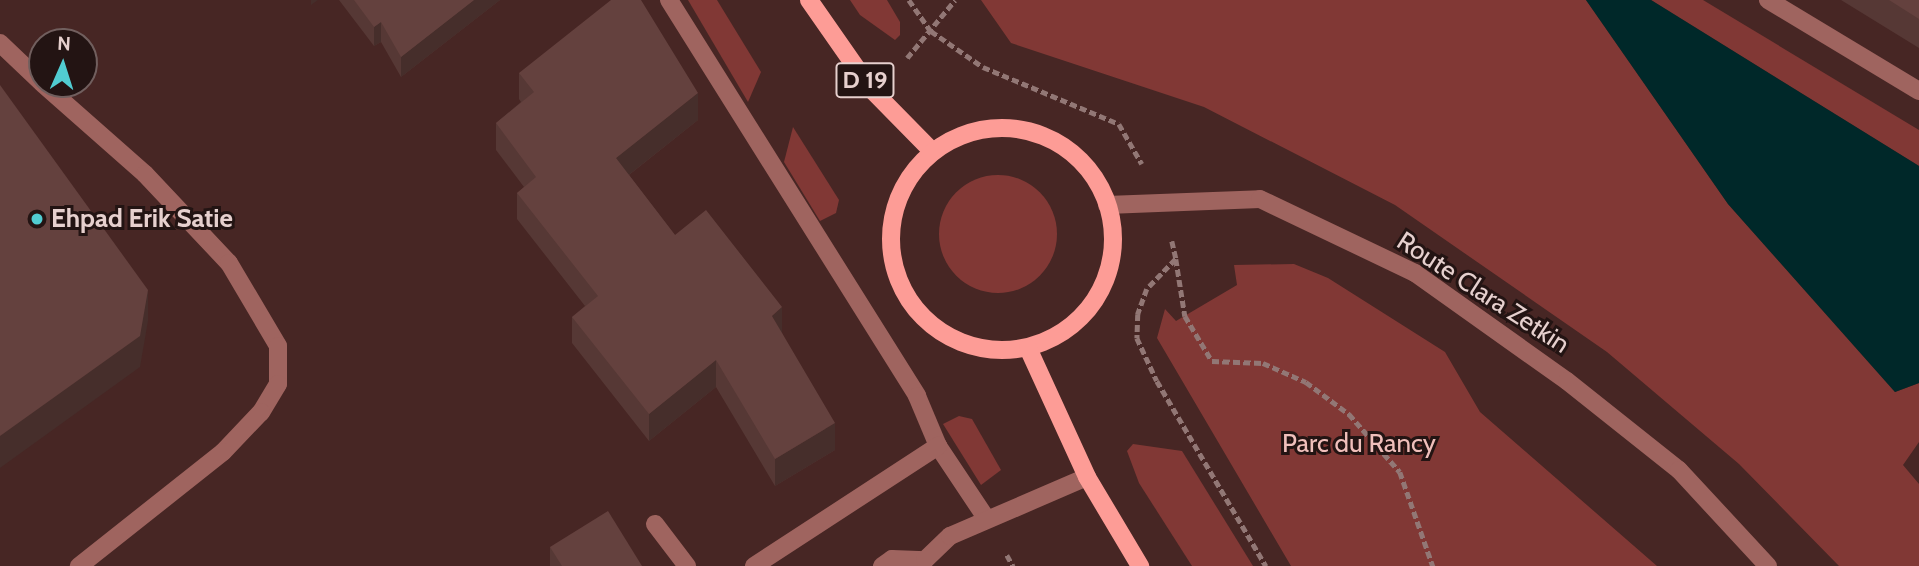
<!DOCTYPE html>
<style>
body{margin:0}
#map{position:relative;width:1919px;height:566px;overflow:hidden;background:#472624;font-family:Cabin,sans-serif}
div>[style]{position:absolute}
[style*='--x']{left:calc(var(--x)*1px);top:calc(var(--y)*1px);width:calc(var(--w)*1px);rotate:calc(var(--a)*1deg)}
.green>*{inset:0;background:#813835}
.round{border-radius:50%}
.water>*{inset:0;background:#002829}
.path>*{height:4.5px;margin-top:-2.25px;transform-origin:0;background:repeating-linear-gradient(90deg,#927775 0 7px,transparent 0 10.5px)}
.minor>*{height:18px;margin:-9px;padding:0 9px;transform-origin:9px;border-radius:9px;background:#9f645f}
.major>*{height:18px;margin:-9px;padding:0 9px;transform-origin:9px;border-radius:9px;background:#fd9c96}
.major>.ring{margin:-9px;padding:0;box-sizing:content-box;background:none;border:18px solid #fd9c96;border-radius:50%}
.wall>*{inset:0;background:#563835}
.shaded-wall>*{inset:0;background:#462e2b}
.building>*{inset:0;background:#64413e}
.dots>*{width:19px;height:19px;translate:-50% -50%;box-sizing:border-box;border:4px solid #231413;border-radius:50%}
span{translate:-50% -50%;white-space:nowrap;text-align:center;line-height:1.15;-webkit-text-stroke:6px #231413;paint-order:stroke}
.shield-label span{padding:2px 5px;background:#231413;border:2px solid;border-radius:5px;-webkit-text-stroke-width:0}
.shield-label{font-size:24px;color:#e6d0ce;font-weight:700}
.poi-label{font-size:26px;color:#e6d0ce;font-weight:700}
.left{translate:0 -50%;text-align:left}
.street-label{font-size:26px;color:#e6d0ce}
.park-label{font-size:26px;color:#f0bfbb}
.north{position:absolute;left:28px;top:28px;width:70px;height:70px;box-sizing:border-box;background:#231413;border:2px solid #715f5e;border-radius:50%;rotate:3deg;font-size:19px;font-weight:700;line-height:28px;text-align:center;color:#e6d0ce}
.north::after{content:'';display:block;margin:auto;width:24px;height:32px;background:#51ccd1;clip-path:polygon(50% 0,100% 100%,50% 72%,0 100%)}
</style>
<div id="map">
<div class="green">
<div style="clip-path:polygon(688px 0,717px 0,761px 72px,748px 102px)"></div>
<div style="clip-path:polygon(850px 0,887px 0,900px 22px,900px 35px,895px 40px,860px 15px)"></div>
<div style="clip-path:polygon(981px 0,1586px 0,1728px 204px,1895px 392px,1919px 383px,1919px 442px,1903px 465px,1919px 484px,1919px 566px,1839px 566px,1739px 464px,1607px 352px,1395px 205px,1204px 107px,1011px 43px)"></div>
<div style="clip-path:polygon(1651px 0,1703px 0,1919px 130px,1919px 166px)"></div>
<div style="clip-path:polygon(793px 127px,839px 200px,836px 213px,820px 221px,784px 162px)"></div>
<div class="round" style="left:939px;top:175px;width:118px;height:118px"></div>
<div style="clip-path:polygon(1294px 264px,1328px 278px,1445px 352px,1480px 412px,1657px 566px,1291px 566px,1157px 338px,1165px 309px,1176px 321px,1237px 285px,1234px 265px)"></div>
<div style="clip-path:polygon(959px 416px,972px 419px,1001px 470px,981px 485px,943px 424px)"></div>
<div style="clip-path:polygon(1133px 444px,1182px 451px,1253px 566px,1192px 566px,1139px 483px,1127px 451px)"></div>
</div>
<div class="water">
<div style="clip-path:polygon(1586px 0,1651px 0,1919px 166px,1919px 383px,1895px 392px,1728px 204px)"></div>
</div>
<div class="path">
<div style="--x:909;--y:0;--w:38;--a:55"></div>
<div style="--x:931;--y:31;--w:63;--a:34.7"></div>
<div style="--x:983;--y:67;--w:147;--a:22.7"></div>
<div style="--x:1119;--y:124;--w:46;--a:60.1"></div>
<div style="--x:907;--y:58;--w:75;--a:-50.4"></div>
<div style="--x:1172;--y:241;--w:18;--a:77"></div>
<div style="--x:1176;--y:259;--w:42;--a:134"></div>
<div style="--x:1147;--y:289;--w:27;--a:110"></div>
<div style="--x:1138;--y:314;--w:24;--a:92"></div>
<div style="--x:1137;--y:338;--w:47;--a:65.1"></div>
<div style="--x:1157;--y:381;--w:215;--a:59.5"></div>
<div style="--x:1176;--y:259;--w:58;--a:81"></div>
<div style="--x:1185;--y:316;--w:52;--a:59"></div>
<div style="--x:1212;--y:361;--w:51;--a:2.2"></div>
<div style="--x:1263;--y:363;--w:47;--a:23.8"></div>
<div style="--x:1306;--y:382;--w:54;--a:36.7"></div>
<div style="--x:1349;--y:414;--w:77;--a:48.7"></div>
<div style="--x:1400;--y:472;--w:100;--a:70.7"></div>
<div style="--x:1007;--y:555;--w:13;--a:61"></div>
</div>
<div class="minor">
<div style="--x:669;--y:0;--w:467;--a:57.9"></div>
<div style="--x:917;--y:396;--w:54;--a:67.2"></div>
<div style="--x:938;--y:446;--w:87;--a:56.3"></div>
<div style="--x:1768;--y:0;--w:176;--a:31.1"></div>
<div style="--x:0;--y:43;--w:58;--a:43.6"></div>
<div style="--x:43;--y:84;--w:136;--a:41.4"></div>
<div style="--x:145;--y:174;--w:122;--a:46.7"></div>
<div style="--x:229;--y:263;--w:96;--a:59.4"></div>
<div style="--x:278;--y:346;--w:38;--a:90"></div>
<div style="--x:278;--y:384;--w:33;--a:121"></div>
<div style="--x:261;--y:412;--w:55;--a:133.5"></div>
<div style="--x:223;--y:452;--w:184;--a:141.6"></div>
<div style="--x:1107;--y:205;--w:153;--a:-2.2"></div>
<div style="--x:1260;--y:199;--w:172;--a:25.5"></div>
<div style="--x:1415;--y:273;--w:186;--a:35.4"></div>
<div style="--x:1567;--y:381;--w:143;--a:38.5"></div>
<div style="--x:1679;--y:470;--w:131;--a:47.2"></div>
<div style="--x:655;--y:524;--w:53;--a:52.7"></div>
<div style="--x:754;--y:566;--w:220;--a:-33.1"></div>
<div style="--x:882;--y:566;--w:12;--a:-35"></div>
<div style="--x:892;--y:559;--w:33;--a:2"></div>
<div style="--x:925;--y:560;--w:35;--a:-44"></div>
<div style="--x:950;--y:536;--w:149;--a:-23.3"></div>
</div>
<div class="major">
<div style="--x:809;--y:0;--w:108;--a:55.1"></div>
<div style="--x:871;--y:89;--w:88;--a:45.5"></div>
<div class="ring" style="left:891px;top:128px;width:204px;height:204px"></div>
<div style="--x:1028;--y:348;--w:142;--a:65.4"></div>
<div style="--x:1087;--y:477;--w:104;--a:59.2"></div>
</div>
<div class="wall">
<div style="clip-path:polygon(339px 0,500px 0,401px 77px,381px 42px,374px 46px)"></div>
<div style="clip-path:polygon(1841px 0,1919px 0,1919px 48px)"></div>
<div style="clip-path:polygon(519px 73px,698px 120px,629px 175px,675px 235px,782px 333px,835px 450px,775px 486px,716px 387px,649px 441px,572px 343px,572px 317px,585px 306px,517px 219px,517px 193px,524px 187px,496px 150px,496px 123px,521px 102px,519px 99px)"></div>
<div style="clip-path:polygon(550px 547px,642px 566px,550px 566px)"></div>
</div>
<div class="shaded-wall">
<div style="clip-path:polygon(311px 0,318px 0,311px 5px)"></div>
<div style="clip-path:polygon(474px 0,500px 0,401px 77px,401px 57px)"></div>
<div style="clip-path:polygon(381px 22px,381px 42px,374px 46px,374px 27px)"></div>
<div style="clip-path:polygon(698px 93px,698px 120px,616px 185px,616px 158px)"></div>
<div style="clip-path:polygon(148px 290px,148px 321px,140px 367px,0 468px,0 436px)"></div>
<div style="clip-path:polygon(782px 307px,782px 334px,772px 316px)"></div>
<div style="clip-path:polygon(716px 360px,716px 387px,649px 441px,649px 414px)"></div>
<div style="clip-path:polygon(835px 423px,835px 450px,775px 486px,775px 459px)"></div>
</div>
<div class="building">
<div style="clip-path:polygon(354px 0,474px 0,401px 57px,381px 22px,374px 27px)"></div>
<div style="clip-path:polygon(611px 0,641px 0,698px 93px,616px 158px,675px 235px,706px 210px,782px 307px,772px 316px,835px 423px,775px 459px,716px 360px,649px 414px,572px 317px,598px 296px,517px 193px,536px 177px,496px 123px,534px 92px,519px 73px)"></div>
<div style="clip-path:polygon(1889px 0,1919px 0,1919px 19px)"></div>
<div style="clip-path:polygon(0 85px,148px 290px,140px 336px,0 436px)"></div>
<div style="clip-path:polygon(608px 511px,642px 566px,562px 566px,550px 547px)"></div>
</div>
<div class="dots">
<div style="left:37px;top:219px;background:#51ccd1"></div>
</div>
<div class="shield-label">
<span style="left:865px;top:80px">D 19</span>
</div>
<div class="poi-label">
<span class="left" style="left:51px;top:219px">Ehpad Erik Satie</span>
</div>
<div class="street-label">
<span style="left:1483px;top:293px;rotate:33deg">Route Clara Zetkin</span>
</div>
<div class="park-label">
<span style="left:1359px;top:444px">Parc du Rancy</span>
</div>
<div class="north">N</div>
</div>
